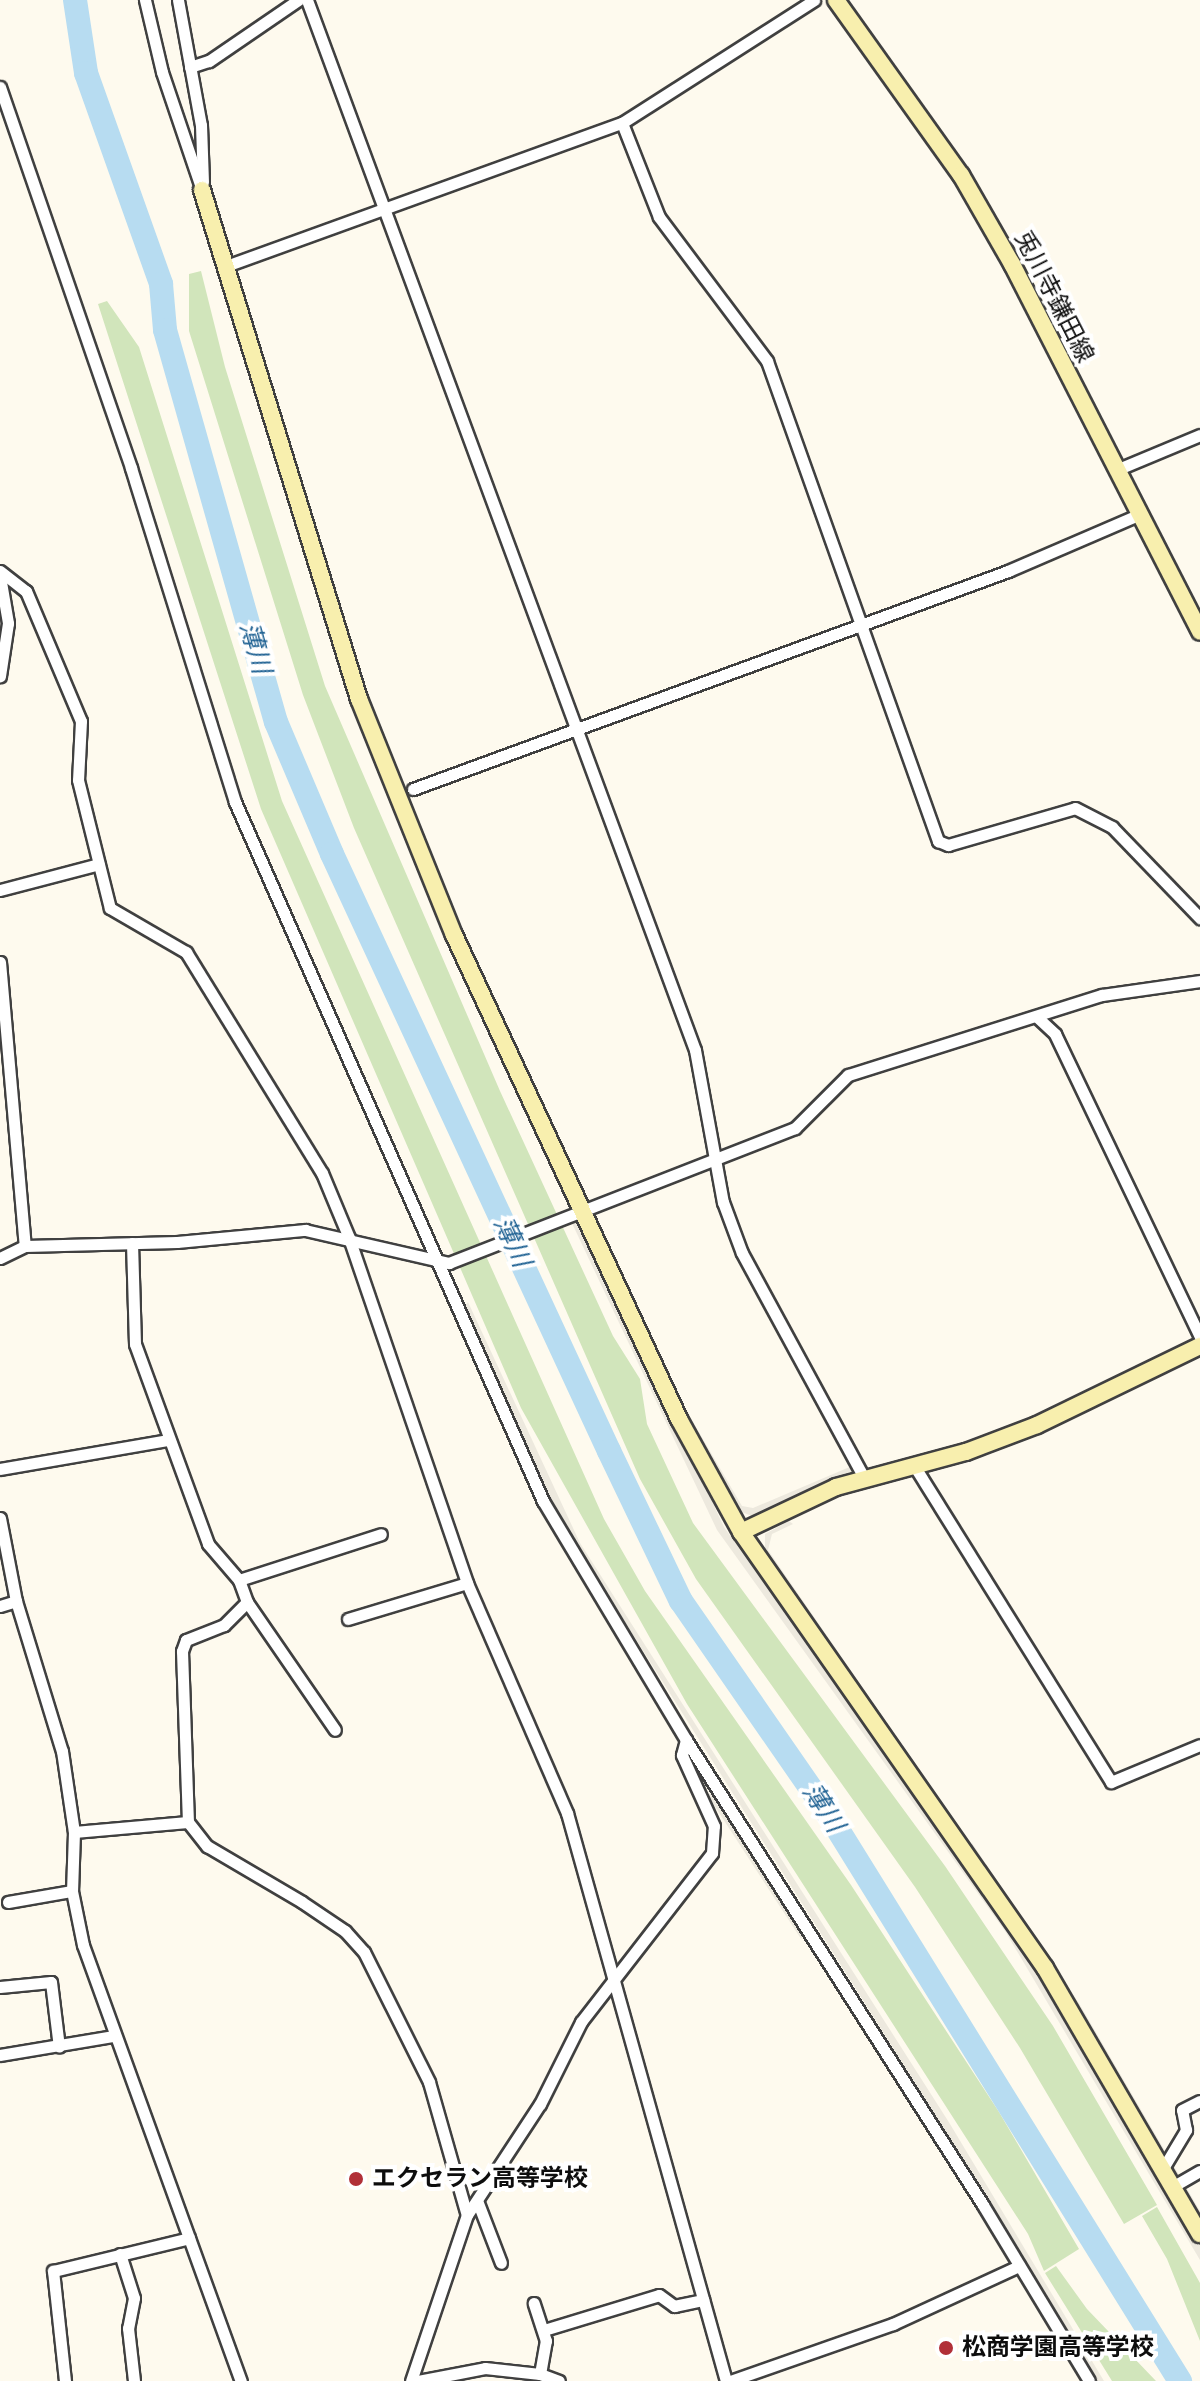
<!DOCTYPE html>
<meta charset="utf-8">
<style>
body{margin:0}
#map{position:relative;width:1200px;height:2381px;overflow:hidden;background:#fefaee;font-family:"Times New Roman","Noto Sans JP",serif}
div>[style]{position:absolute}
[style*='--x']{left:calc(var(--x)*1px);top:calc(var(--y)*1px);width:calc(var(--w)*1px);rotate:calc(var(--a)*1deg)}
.green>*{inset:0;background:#d1e5bb}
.plaza>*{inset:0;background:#ede9de;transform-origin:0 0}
.river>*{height:24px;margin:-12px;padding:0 12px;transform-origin:12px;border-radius:12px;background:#b7dcf1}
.roads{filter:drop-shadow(2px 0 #404040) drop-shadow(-2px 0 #404040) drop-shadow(0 2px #404040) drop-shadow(0 -2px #404040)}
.street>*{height:11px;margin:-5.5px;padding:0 5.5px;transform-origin:5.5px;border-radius:5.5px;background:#fff}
.secondary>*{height:16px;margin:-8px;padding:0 8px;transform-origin:8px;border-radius:8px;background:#f8efae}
.dots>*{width:22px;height:22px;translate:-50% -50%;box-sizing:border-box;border:4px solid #fff;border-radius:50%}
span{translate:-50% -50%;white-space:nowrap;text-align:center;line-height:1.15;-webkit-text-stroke:8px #fff;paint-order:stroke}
.street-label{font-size:24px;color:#0d0d0d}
.poi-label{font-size:24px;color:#0d0d0d;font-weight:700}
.left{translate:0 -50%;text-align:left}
.water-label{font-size:26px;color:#216394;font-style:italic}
</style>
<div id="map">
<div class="green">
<div style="clip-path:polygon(201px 271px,225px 367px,325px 686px,500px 1091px,613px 1336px,640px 1379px,647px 1424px,693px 1523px,945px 1866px,1053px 2026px,1157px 2205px,1124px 2224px,1020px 2048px,915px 1887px,696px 1579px,640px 1479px,354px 828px,303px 695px,189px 331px,189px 274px)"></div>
<div style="clip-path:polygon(107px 301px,139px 347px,282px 801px,604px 1519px,645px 1591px,851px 1885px,999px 2112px,1079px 2249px,1044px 2271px,1028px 2234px,687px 1704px,521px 1408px,261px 809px,98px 304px)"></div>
<div style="clip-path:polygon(1157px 2207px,1200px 2283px,1200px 2341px,1167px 2259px,1142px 2216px)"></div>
<div style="clip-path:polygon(1056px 2266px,1087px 2309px,1156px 2381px,1112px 2381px,1045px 2273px)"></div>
</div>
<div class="plaza">
<div style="clip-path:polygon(595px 1215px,679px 1398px,742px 1506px,753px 1508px,852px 1466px,851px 1472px,752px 1516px,739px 1511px,677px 1399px)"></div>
<div style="clip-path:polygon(570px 1219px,578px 1219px,724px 1527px,1038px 1969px,1200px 2245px,1200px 2260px,1005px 1931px,717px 1530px)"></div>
<div style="clip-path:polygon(468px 1302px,580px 1543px,950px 2124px,1104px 2381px,1096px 2381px,976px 2180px,559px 1517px,463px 1309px)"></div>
<div style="clip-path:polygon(789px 1521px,793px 1524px,772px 1534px,768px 1550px,940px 1800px,934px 1799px,765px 1553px,765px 1534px)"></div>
<div style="left:711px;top:1793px;width:171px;height:4px;rotate:57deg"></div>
<div style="clip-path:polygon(972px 1843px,1080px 2005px,1200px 2211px,1200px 2222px,972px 1851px)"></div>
</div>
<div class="river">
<div style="--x:75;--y:0;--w:74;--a:81.4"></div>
<div style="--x:86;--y:73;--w:224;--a:70.4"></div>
<div style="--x:161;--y:284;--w:46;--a:85"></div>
<div style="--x:165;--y:330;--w:407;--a:74.2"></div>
<div style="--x:276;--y:722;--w:143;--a:67"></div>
<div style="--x:332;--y:854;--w:658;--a:65.11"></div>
<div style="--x:609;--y:1451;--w:166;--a:64.4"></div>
<div style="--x:681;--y:1601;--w:257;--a:55.3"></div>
<div style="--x:827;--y:1812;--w:670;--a:58.19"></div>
</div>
<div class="roads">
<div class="street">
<div style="--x:145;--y:0;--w:74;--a:76.7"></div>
<div style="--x:162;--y:72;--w:125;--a:71.3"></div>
<div style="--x:178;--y:0;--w:127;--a:79.6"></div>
<div style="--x:201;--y:125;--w:57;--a:88"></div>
<div style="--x:307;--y:0;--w:1119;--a:69.72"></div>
<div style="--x:695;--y:1050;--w:155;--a:79.6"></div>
<div style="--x:723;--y:1202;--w:54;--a:69.6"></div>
<div style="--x:742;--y:1253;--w:256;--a:61.5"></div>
<div style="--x:190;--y:67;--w:20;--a:-18"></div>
<div style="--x:209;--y:61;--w:108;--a:-34.4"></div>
<div style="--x:0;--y:87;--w:403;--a:71"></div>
<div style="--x:131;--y:468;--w:350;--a:72.7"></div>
<div style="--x:235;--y:802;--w:764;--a:66.22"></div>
<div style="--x:543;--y:1501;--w:279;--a:59.1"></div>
<div style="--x:686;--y:1740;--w:552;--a:57.43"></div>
<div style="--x:983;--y:2205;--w:205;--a:58.9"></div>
<div style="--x:622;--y:123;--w:101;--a:68.5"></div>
<div style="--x:659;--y:217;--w:180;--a:53.1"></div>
<div style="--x:767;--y:361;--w:510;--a:70.39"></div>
<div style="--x:938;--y:841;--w:11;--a:22"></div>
<div style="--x:948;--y:845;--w:132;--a:-16.2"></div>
<div style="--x:1075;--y:808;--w:42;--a:27.2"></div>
<div style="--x:1112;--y:827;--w:127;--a:46"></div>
<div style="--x:226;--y:266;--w:421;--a:-19.9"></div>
<div style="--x:622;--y:123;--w:228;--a:-32.6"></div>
<div style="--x:1116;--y:470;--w:91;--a:-22.6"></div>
<div style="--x:0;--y:571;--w:33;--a:38"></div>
<div style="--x:26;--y:591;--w:141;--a:67.1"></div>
<div style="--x:81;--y:721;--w:59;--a:92.9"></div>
<div style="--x:78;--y:780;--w:132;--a:76"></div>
<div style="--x:110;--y:908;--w:88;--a:30.1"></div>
<div style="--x:186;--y:952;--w:259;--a:58.4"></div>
<div style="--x:322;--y:1173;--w:70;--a:67.4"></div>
<div style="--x:349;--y:1238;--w:365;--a:71.1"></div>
<div style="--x:467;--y:1583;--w:251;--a:66.5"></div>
<div style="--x:567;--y:1813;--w:590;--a:74.36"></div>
<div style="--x:0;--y:576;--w:48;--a:80.3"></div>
<div style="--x:8;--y:623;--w:54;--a:98.6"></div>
<div style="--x:413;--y:789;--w:634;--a:-20.12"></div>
<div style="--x:1008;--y:571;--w:142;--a:-23.3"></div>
<div style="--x:0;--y:890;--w:102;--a:-14.7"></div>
<div style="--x:0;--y:962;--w:285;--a:85"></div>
<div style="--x:1037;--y:1017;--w:25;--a:43"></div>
<div style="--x:1055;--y:1034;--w:336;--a:64.4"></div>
<div style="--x:132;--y:1243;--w:101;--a:88.3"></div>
<div style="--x:135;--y:1344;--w:213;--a:69.9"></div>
<div style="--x:208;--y:1544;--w:48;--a:49.3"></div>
<div style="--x:239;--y:1580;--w:23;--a:70"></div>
<div style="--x:247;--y:1602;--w:33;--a:135"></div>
<div style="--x:224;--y:1625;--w:41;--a:158.5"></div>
<div style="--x:186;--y:1640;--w:12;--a:110"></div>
<div style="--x:182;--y:1651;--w:171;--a:88"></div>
<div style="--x:188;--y:1822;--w:31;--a:52"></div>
<div style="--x:207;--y:1846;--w:110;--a:30.5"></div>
<div style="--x:302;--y:1902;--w:52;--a:34"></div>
<div style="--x:345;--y:1931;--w:28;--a:48"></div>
<div style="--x:364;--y:1952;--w:145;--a:63.4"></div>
<div style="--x:429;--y:2082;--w:138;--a:74.1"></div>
<div style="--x:0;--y:1258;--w:28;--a:-26"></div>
<div style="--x:25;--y:1246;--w:152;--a:-1.5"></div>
<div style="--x:177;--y:1242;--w:129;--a:-5.4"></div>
<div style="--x:305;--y:1230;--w:148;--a:12.9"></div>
<div style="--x:449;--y:1263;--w:371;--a:-21.3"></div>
<div style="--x:795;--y:1128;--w:75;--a:-45"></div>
<div style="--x:848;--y:1075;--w:266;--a:-17.5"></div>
<div style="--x:1102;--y:995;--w:99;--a:-8.1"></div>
<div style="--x:915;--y:1467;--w:371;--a:58.1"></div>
<div style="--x:1111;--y:1782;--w:96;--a:-22.6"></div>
<div style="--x:0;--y:1469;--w:170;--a:-9.8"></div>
<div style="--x:0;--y:1518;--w:85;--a:79.1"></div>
<div style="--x:16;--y:1601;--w:157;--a:73"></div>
<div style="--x:62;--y:1751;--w:82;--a:81.6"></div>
<div style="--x:74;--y:1832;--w:59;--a:91.9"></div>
<div style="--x:72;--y:1891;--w:55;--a:78.5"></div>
<div style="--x:83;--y:1945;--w:464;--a:70.1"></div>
<div style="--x:239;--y:1580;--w:149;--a:-17.9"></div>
<div style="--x:247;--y:1602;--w:155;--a:55.5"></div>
<div style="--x:0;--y:1606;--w:17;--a:-17"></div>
<div style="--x:348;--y:1619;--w:124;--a:-16.8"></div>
<div style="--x:74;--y:1832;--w:114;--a:-5"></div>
<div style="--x:8;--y:1902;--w:65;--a:-9.8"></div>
<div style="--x:0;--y:1987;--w:51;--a:-5.6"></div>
<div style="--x:51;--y:1982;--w:65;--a:83"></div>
<div style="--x:0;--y:2055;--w:116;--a:-9.5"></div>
<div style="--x:1162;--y:2170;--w:47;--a:-59"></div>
<div style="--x:1186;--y:2130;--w:20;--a:-101"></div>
<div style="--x:1182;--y:2110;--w:20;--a:-27"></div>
<div style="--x:1172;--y:2187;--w:32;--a:-30"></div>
<div style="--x:478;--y:2203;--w:64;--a:69"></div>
<div style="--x:120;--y:2254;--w:46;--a:72.3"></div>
<div style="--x:134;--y:2298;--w:31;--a:101"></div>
<div style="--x:128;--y:2328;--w:53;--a:83.5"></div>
<div style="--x:544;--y:2330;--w:120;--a:-16.9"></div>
<div style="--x:659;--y:2295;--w:19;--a:36"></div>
<div style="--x:674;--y:2306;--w:30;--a:-12"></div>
<div style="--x:540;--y:2374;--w:20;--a:20"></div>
<div style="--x:65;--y:2381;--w:111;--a:-96.2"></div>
<div style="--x:53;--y:2271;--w:140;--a:-13.6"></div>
<div style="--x:411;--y:2381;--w:175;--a:-71.4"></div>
<div style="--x:467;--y:2215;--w:133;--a:-56.7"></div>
<div style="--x:540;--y:2104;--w:92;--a:-63.4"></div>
<div style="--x:581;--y:2022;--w:214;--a:-52.2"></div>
<div style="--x:712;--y:1853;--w:27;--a:-86"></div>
<div style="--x:714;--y:1826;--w:78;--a:-114.3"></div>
<div style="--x:682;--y:1755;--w:16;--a:-75"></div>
<div style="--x:418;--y:2381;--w:68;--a:-11"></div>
<div style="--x:485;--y:2368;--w:55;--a:6.2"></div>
<div style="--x:540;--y:2374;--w:34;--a:-80"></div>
<div style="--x:546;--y:2341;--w:40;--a:-108"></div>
<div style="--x:730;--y:2381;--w:173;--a:-19.3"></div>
<div style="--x:893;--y:2324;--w:139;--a:-24.7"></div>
</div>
<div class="secondary">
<div style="--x:836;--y:0;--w:215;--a:54.5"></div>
<div style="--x:961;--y:175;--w:103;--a:60.2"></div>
<div style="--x:1012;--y:264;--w:413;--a:62.9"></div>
<div style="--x:202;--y:190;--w:533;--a:72.86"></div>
<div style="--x:359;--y:699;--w:254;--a:68.1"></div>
<div style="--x:454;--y:935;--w:534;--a:65.07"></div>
<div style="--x:679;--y:1419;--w:129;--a:61.2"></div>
<div style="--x:741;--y:1532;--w:532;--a:55.11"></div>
<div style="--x:1045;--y:1968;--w:308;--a:59.8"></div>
<div style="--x:741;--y:1532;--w:105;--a:-25.3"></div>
<div style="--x:836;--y:1487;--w:135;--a:-15.1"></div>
<div style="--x:966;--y:1452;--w:76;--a:-20.8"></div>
<div style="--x:1037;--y:1425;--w:181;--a:-25.9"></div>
</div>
</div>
<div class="dots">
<div style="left:356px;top:2179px;background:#b13038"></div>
<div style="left:946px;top:2348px;background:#b13038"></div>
</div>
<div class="street-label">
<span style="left:1054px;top:297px;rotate:63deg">兎川寺鎌田線</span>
</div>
<div class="poi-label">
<span class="left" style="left:372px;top:2179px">エクセラン高等学校</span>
<span class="left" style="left:962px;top:2348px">松商学園高等学校</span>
</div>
<div class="water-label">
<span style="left:255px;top:648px;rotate:74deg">薄川</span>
<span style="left:512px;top:1242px;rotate:65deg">薄川</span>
<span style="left:823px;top:1808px;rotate:57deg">薄川</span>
</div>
</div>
